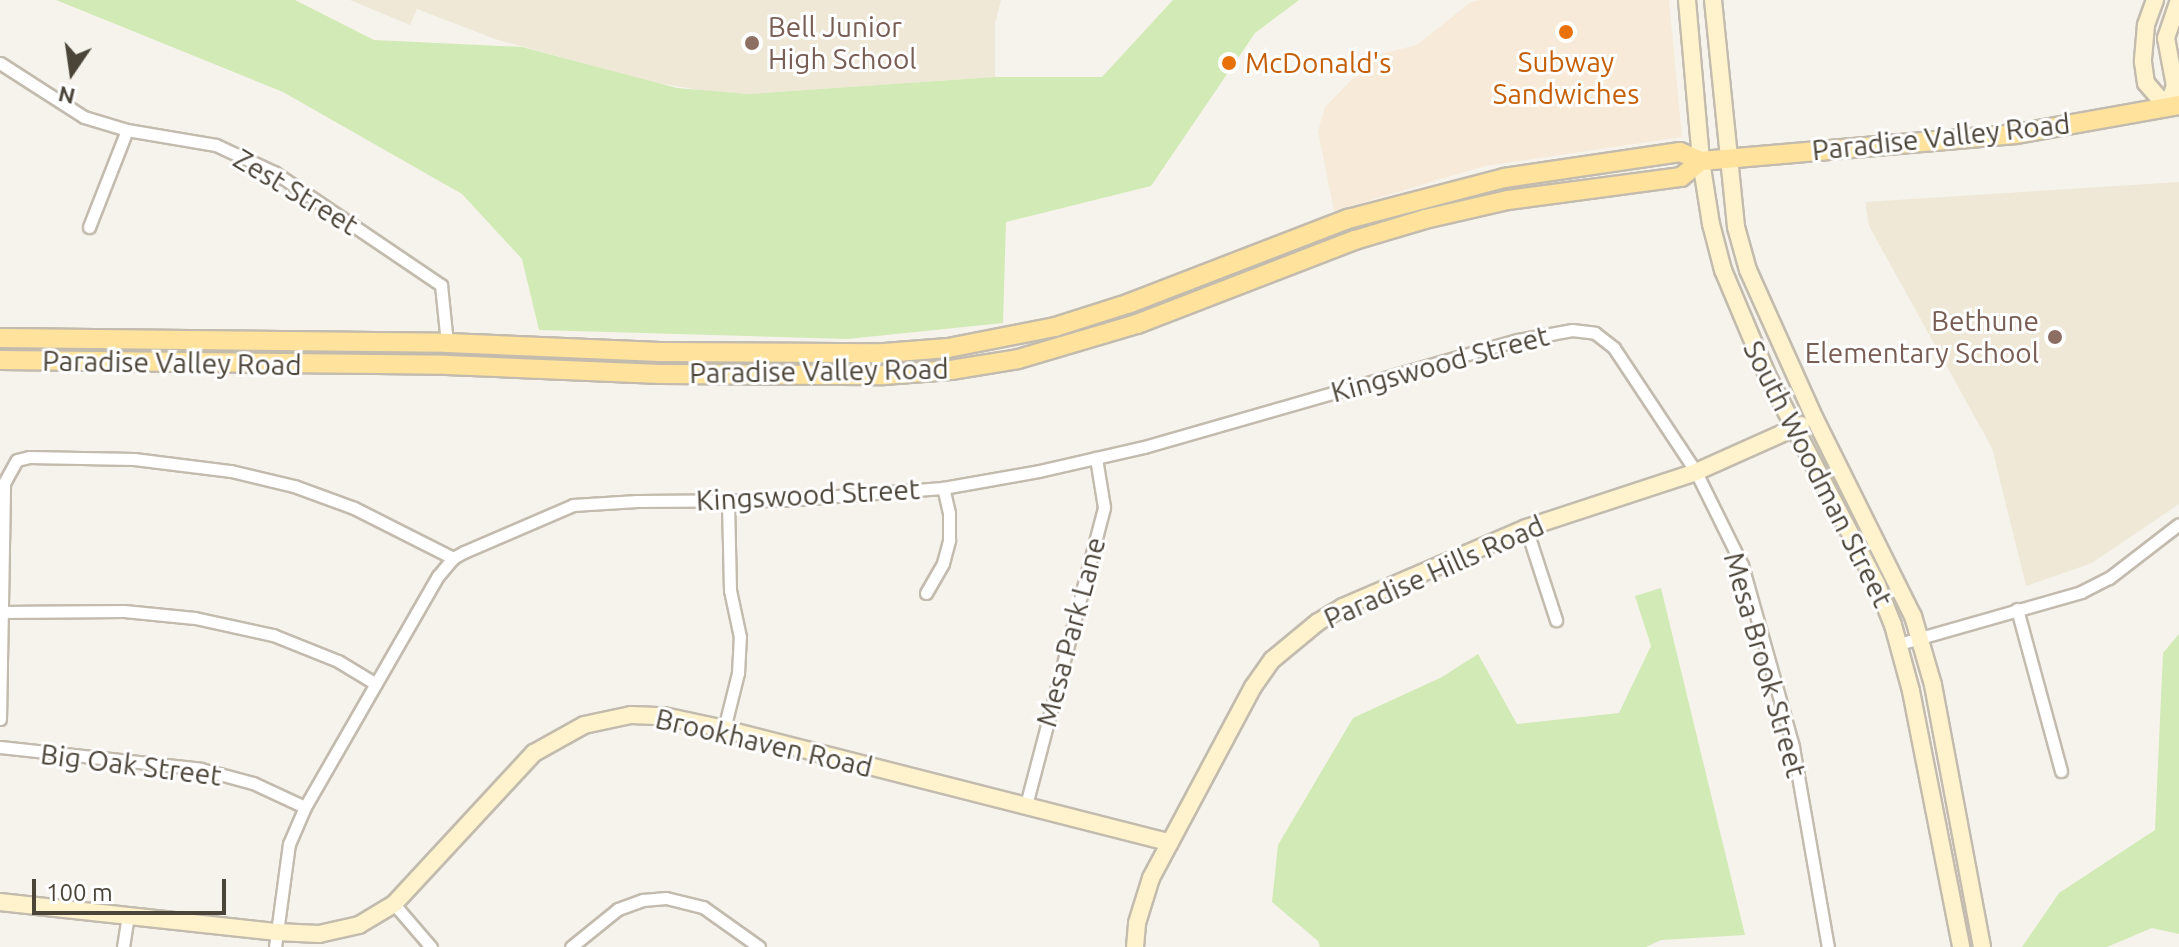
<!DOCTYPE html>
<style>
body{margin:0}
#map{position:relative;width:2179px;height:947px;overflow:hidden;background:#f6f3ec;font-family:Ubuntu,sans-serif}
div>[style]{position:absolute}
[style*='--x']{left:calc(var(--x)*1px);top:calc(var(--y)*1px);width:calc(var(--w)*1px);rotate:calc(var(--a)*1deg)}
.commercial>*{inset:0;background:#f7ead8}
.education>*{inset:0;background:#efe8d6}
.green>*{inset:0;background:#d2eab5}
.roads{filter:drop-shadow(2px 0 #c2bbae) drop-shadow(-2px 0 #c2bbae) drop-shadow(0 2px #c2bbae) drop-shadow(0 -2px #c2bbae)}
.street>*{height:11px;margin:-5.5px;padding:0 5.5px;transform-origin:5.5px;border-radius:5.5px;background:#fff}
.secondary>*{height:16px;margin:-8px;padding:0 8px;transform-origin:8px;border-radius:8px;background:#fff3cd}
.primary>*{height:18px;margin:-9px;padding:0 9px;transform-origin:9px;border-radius:9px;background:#ffe39c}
.dots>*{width:22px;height:22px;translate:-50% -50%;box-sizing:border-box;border:4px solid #fff;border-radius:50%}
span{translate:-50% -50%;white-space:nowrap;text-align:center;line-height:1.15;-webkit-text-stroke:6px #fff;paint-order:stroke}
.education-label{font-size:28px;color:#785e54}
.left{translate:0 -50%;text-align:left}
.right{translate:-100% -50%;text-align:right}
.food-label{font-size:28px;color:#c56008}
.street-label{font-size:28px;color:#4b4439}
.north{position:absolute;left:32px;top:32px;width:80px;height:80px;-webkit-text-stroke:6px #fff;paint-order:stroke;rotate:193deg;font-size:22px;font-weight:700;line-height:32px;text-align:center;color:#4b4439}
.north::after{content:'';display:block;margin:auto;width:28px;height:36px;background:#4b4439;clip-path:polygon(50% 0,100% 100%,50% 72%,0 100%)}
.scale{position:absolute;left:32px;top:879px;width:194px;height:36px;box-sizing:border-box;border:4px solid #4b4439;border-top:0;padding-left:10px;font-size:24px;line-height:28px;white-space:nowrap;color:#4b4439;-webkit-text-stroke:6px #fff;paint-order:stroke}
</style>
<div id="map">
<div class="commercial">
<div style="clip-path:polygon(1481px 0,1669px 0,1682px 137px,1485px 166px,1334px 211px,1318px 131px,1325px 107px,1376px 55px,1417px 45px,1471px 2px)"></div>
</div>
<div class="education">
<div style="clip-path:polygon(350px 0,1001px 0,995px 24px,995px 77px,749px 94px,706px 91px,651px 82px,495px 39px,417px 9px,410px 25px)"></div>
<div style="clip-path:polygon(2179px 182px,2179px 504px,2092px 563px,2026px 586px,1992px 448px,1869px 226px,1865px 202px)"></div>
</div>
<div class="green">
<div style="clip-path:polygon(56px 0,295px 0,374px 40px,522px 47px,677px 88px,749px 94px,995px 77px,1102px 77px,1173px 0,1299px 0,1255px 33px,1151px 186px,1006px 222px,1003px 323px,847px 339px,539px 330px,522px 259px,462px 194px,283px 92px)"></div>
<div style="clip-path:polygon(1661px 588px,1745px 935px,1661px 940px,1646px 947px,1320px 947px,1318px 941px,1272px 902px,1278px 845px,1353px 718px,1442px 677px,1478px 654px,1517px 724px,1619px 713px,1651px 646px,1635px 596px)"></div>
<div style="clip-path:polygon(2179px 634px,2179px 934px,2152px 928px,2107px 947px,2022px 947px,2059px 893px,2155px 830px,2163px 653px)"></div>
</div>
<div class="roads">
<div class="street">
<div style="--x:0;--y:63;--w:100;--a:32.7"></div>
<div style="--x:84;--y:117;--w:45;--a:16.8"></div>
<div style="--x:127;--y:130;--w:90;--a:9.6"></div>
<div style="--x:216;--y:145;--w:64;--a:25"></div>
<div style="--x:274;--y:172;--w:202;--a:34.1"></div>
<div style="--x:441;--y:285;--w:58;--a:84.1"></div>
<div style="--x:89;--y:227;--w:104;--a:-68.6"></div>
<div style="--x:1526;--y:528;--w:97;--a:71.9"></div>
<div style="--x:926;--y:593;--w:34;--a:-60"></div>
<div style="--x:943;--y:563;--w:24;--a:-75"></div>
<div style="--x:949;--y:540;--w:27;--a:-90"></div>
<div style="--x:949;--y:513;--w:26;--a:-103"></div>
<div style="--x:2017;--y:609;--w:168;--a:74.8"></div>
<div style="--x:0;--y:612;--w:124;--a:-0.5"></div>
<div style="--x:124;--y:611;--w:71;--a:5.6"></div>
<div style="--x:195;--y:618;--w:80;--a:12.3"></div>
<div style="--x:273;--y:635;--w:70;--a:21.8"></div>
<div style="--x:338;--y:661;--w:44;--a:31.2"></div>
<div style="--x:1899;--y:644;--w:189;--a:-15.9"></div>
<div style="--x:2081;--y:592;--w:31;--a:-27"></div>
<div style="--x:2109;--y:578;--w:88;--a:-37.6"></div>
<div style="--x:0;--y:719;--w:236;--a:-89"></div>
<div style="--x:4;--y:483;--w:26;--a:-61"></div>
<div style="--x:17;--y:460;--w:12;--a:-14"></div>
<div style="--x:29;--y:457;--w:105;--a:1.1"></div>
<div style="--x:134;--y:459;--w:98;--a:7.1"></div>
<div style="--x:231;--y:471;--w:65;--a:13.4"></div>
<div style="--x:294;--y:486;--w:64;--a:20.1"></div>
<div style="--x:354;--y:508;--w:111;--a:26.8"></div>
<div style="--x:724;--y:729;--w:58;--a:-76"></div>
<div style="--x:738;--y:673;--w:36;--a:-87"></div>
<div style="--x:740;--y:637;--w:48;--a:-102"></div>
<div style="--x:730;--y:590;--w:89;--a:-91.3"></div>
<div style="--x:0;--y:747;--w:202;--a:6.2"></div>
<div style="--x:201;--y:769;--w:54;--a:15.1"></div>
<div style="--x:253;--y:783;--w:57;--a:24.8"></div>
<div style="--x:1026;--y:805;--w:308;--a:-75.3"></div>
<div style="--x:1104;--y:507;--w:50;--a:-99.3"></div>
<div style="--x:394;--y:904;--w:57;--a:49.3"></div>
<div style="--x:123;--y:947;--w:32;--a:-81"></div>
<div style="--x:275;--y:947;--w:104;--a:-82.3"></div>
<div style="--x:289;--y:844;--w:40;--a:-66.6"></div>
<div style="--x:305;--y:807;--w:267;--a:-60.1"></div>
<div style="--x:438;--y:576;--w:23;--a:-50"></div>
<div style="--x:453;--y:558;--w:13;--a:-29"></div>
<div style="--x:464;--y:552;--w:119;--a:-23.3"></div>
<div style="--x:573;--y:505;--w:64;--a:-3.6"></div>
<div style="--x:637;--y:501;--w:147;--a:-0.4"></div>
<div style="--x:784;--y:500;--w:159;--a:-4.3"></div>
<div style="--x:943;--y:488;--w:97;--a:-10"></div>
<div style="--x:1039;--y:471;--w:108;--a:-12.9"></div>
<div style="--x:1144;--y:447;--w:389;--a:-16"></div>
<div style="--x:1518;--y:340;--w:55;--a:-10.5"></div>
<div style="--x:1572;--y:330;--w:23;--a:7"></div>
<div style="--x:1595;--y:333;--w:24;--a:38"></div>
<div style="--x:1614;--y:348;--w:149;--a:56.5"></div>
<div style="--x:1696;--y:472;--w:104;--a:63.7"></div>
<div style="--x:1742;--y:565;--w:189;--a:74.3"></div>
<div style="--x:1793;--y:747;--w:203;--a:80.1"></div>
<div style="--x:571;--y:947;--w:60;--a:-39"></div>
<div style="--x:618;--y:909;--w:27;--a:-20"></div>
<div style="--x:643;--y:900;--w:23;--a:-5"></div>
<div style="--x:666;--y:898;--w:38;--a:14"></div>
<div style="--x:703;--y:907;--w:69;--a:35.5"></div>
</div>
<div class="secondary">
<div style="--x:1687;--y:0;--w:162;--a:85"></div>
<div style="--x:1701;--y:161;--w:64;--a:81"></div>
<div style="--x:1711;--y:224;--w:48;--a:75.4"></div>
<div style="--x:1723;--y:270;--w:116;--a:67.2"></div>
<div style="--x:1768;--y:377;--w:235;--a:62.3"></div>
<div style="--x:1877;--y:585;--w:43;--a:68.2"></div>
<div style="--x:1893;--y:625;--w:68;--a:74.7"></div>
<div style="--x:1911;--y:691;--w:261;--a:78.9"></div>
<div style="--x:1713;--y:0;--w:228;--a:84.2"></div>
<div style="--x:1736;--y:227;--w:45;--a:74.4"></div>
<div style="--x:1748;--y:270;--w:163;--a:65.8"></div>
<div style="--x:1815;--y:419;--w:220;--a:63.6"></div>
<div style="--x:1913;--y:616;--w:72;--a:73.8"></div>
<div style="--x:1933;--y:685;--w:267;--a:79.4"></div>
<div style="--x:2155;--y:0;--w:27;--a:110"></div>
<div style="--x:2146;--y:25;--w:37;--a:95"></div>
<div style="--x:2143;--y:62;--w:21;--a:82"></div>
<div style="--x:2146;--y:83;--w:32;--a:49"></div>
<div style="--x:2167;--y:107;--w:22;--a:-69"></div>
<div style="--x:2175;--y:86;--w:49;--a:-100.6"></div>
<div style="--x:2166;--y:38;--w:40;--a:-71.1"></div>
<div style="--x:0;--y:902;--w:279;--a:6.2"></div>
<div style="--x:277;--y:932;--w:42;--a:2.7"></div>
<div style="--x:319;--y:934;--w:41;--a:-12.7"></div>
<div style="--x:359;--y:925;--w:41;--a:-31"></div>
<div style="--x:394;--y:904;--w:206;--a:-47.2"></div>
<div style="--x:534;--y:753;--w:57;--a:-29.2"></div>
<div style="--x:584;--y:725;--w:48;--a:-12"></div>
<div style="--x:631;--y:715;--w:33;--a:2"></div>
<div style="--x:664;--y:716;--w:61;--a:12.2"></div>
<div style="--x:724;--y:729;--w:460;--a:14.3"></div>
<div style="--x:1135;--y:947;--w:24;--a:-85"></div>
<div style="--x:1137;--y:923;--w:47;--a:-72.7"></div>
<div style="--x:1151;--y:878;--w:217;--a:-61.9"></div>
<div style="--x:1253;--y:687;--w:33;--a:-55"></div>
<div style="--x:1272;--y:660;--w:60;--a:-39.6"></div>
<div style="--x:1318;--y:622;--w:29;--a:-31"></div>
<div style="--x:1343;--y:607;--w:199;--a:-23.3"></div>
<div style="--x:1526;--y:528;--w:179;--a:-18.2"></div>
<div style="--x:1696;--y:472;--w:115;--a:-24.1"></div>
</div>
<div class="primary">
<div style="--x:0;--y:338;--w:447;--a:0.6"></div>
<div style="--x:447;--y:343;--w:213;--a:2.4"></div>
<div style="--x:660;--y:352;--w:224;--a:0.3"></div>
<div style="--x:884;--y:353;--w:64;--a:-4.5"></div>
<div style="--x:948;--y:348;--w:109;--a:-11.1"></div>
<div style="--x:1055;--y:327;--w:79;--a:-17.7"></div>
<div style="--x:1130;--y:303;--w:234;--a:-21.1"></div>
<div style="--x:1348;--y:219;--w:161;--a:-14.7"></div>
<div style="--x:1504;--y:178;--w:178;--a:-8.4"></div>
<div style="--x:1680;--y:152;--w:23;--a:23"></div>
<div style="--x:1701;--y:161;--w:316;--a:-4.9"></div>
<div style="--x:2016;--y:134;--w:166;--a:-10.1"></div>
<div style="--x:0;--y:360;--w:447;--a:0.6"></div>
<div style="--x:447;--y:365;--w:213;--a:2.4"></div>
<div style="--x:660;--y:374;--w:224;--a:0.3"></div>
<div style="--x:884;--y:375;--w:67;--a:-4.3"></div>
<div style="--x:951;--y:370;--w:68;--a:-9.3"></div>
<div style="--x:1018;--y:359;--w:124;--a:-16.4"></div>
<div style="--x:1137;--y:324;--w:234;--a:-21.1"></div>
<div style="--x:1355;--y:240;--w:73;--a:-16.7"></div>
<div style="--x:1425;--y:219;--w:85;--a:-12.9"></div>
<div style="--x:1508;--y:200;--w:175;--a:-7.6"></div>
<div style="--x:1681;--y:177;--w:26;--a:-39"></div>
</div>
</div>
<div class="dots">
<div style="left:1566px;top:32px;background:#e8710a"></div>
<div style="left:752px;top:43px;background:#8d6e63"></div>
<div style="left:1229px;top:63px;background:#e8710a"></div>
<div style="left:2055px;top:337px;background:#8d6e63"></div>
</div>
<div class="education-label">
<span class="left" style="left:768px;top:43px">Bell Junior<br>High School</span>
<span class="right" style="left:2039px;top:337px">Bethune<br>Elementary School</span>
</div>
<div class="food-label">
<span style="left:1566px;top:78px">Subway<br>Sandwiches</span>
<span class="left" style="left:1245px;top:63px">McDonald's</span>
</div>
<div class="street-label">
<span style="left:1941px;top:137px;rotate:-6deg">Paradise Valley Road</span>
<span style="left:296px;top:192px;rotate:31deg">Zest Street</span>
<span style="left:172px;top:363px;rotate:1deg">Paradise Valley Road</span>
<span style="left:1440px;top:364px;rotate:-15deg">Kingswood Street</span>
<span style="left:819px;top:371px;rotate:-1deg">Paradise Valley Road</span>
<span style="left:1818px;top:474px;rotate:63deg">South Woodman Street</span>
<span style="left:808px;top:495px;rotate:-3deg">Kingswood Street</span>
<span style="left:1434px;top:572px;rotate:-24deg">Paradise Hills Road</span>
<span style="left:1071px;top:632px;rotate:-75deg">Mesa Park Lane</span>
<span style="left:1765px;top:665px;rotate:74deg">Mesa Brook Street</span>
<span style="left:764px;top:743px;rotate:13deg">Brookhaven Road</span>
<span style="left:131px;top:765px;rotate:7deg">Big Oak Street</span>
</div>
<div class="north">N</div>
<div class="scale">100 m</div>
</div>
